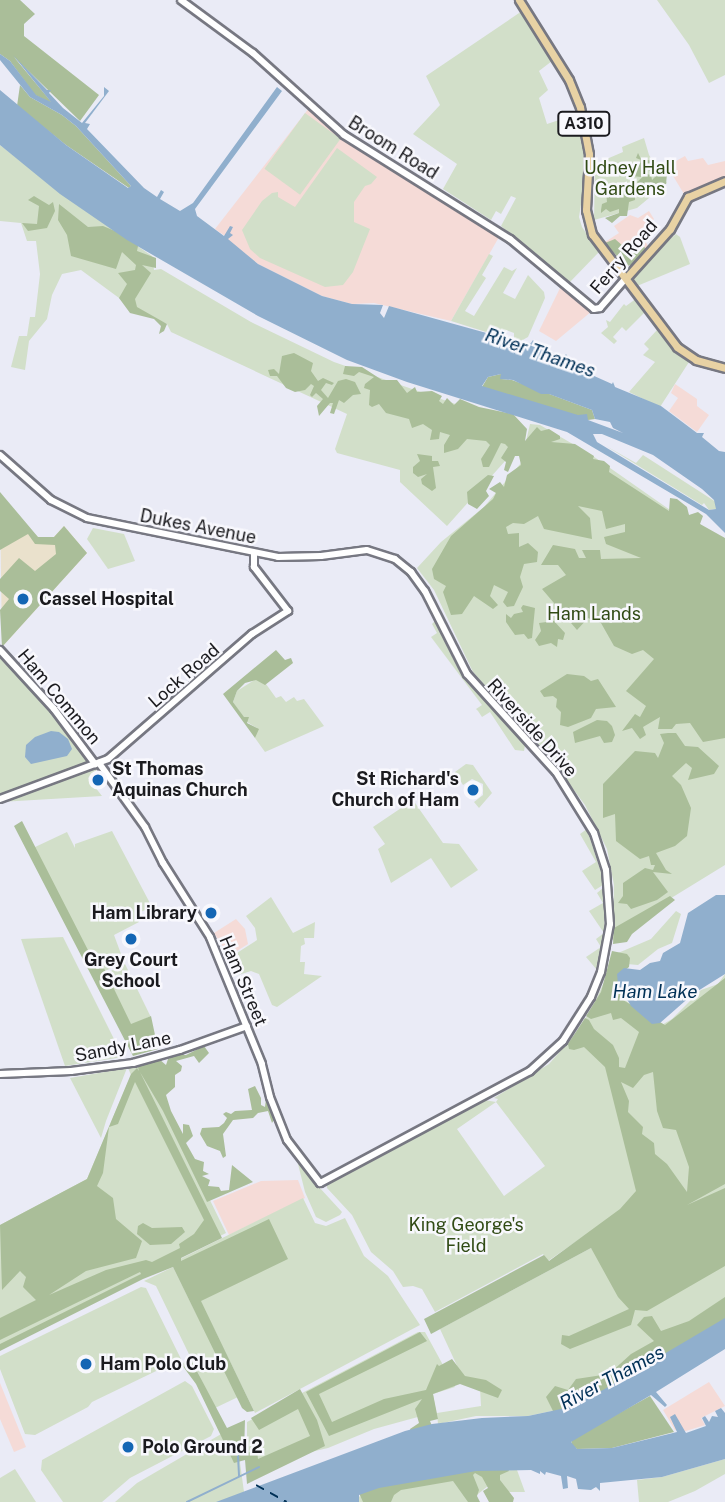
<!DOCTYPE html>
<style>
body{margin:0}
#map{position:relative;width:725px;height:1502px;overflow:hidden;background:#eaebf6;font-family:"Public Sans",sans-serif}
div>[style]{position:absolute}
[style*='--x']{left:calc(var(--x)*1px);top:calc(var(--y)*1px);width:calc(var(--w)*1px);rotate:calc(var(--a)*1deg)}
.commercial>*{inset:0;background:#f5dbd7}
.medical>*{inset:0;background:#eae1cc}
.green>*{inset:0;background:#d2dfc9;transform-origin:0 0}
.forest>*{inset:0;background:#aabe99}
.water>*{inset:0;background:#90afcd}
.stream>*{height:2px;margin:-1px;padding:0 1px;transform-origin:1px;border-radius:1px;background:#90afcd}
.ferry>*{height:2px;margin-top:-1px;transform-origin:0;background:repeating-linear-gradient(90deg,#003056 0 9px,transparent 0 16px)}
.roads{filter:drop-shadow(2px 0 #777882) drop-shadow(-2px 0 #777882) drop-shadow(0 2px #777882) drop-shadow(0 -2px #777882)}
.tertiary>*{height:6px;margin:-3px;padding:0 3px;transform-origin:3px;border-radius:3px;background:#fff}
.primary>*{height:7px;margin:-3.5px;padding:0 3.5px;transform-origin:3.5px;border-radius:3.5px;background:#e8d2a4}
.dots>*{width:19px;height:19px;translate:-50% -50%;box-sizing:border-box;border:4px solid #f8f8fd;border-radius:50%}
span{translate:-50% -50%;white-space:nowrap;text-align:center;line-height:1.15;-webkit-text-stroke:5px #f8f8fd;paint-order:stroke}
.shield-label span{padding:2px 5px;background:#f8f8fd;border:2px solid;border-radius:5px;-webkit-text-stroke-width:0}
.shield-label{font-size:16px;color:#1b1b1f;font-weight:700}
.street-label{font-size:18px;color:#1b1b1f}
.park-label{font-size:18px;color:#314b15}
.poi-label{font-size:18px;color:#1b1b1f;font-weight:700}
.left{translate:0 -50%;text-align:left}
.right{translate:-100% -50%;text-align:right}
.water-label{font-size:19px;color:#003056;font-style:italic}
</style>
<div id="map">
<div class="commercial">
<div style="clip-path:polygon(309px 108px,369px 156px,499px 237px,451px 321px,374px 303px,352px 304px,322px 296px,258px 264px,227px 239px,232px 227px,225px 236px,215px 229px)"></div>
<div style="clip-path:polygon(685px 156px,688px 161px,703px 158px,708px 165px,725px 161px,725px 177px,684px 194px,667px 166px)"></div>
<div style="clip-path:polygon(649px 211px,654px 219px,641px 234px,648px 246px,631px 265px,626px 266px,605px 242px,619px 233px,614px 226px,630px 215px,638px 218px)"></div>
<div style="clip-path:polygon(562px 284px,592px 311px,556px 341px,539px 331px)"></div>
<div style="clip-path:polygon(675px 384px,697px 399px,697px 406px,709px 415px,697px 432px,669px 411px,678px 398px,671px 393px)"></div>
<div style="clip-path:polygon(236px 919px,245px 929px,248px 944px,229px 956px,214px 933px)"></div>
<div style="clip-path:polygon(298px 1180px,305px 1198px,229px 1235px,213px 1201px,261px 1181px)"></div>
<div style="clip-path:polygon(709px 1382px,725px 1406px,701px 1418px,705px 1425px,686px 1431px,675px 1430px,663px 1410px)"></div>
<div style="clip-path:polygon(0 1383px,26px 1447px,14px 1452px,0 1419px)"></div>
</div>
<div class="medical">
<div style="clip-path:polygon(0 500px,38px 537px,53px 538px,64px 526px,87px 553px,2px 647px)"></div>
</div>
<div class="green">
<div style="clip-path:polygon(657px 0,725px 0,725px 75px,709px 83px,689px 45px)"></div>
<div style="clip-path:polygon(522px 11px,552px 61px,539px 71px,548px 90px,539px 98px,547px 124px,565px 118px,570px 135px,581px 128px,586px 172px,579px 217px,582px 227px,599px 252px,568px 284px,501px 226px,516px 198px,511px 196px,501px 214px,496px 211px,491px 220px,443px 189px,457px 164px,413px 134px,440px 105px,426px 76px)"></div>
<div style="left:305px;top:113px;width:44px;height:69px;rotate:36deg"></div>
<div style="clip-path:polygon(644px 138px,649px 155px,667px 183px,637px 208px,594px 220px,595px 164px,623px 152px,622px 147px)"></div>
<div style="clip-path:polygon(0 145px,74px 203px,152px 256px,154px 270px,161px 269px,251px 322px,334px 362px,496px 418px,514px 451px,447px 526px,400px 482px,400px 470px,337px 453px,335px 449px,347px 414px,171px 332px,167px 324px,134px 309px,81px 270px,62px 274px,52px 295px,47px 319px,29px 341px,25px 370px,11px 367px,19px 336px,27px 336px,30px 317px,35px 317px,40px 274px,36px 241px,27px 241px,21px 223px,0 221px)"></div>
<div style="clip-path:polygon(337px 148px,377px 177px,371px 184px,365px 186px,354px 202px,354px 222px,370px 229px,353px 272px,343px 285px,325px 287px,260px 258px,250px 249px,242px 230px,262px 201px,272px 193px,278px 192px,278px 197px,295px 207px)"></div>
<div style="clip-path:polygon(676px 234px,680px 237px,690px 264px,637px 286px,632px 279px,654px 253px)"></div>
<div style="clip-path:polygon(489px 254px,493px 256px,482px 275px,486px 278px,465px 311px,474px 316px,504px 267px,512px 271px,517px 268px,503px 293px,515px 299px,528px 275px,544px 292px,545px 298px,528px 337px,519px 342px,514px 340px,514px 333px,506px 330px,502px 337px,451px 321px)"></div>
<div style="clip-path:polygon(637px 298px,646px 311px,626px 331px,622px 327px,613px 337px,617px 341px,614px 344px,601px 333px,608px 327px,606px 320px,610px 322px,624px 304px,626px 306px)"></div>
<div style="clip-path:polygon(657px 330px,689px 362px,660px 407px,629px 392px,655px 362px,643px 355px,649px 349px,644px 344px)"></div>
<div style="clip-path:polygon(530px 424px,540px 425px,590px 454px,673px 512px,678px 505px,725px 546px,725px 865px,668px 900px,613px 941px,614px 885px,607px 849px,585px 805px,548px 755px,473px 672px,434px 590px,417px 568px,441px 542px,484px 507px,521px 463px)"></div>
<div style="clip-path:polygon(606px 446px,636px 463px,643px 455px,716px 502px,716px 509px,709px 510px,704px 503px,702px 505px)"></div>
<div style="clip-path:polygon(93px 528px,124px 534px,135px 561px,108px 569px,87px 539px)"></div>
<div style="clip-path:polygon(436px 620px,467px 680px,525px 745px,524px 751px,515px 750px,490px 712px,482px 717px,478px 711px,476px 709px,482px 705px,431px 637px,437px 633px,432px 624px)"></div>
<div style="clip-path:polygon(0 654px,42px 698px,88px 757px,86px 763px,0 796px)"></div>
<div style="clip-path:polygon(256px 679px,266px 684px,276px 698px,281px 696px,286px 702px,294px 697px,297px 701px,304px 699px,324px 726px,265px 752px,255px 738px,257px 728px,247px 722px,233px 702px,237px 691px)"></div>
<div style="clip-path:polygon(466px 764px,473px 765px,492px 793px,479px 808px,474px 802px,483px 795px,483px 784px,472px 779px,463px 785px,455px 772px)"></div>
<div style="clip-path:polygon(96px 766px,98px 769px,88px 778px,102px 796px,0 802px)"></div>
<div style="clip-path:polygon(413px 800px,443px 843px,459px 844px,478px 870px,451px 888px,431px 858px,391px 883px,378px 849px,385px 844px,373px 827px)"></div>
<div style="clip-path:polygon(587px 829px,602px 875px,603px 885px,595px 890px,582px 871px,596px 862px,580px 834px)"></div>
<div style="clip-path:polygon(112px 831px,152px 907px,136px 914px,139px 922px,114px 935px,124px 962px,103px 972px,95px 967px,33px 848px,67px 832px,75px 848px,75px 844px)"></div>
<div style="clip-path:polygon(603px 888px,605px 933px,597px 970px,586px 957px,601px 947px,596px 939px,604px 933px,589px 911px,603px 903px,597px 893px)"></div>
<div style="clip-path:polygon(271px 897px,293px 933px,315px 922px,314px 938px,304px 938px,305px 944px,301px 946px,300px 962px,305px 962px,304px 974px,322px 976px,277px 1007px,272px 1005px,259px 974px,251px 971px,232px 977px,226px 960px,257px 940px,255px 928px,246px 916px)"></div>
<div style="clip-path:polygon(evenodd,676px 911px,681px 914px,672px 943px,658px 949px,638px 965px,627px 964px,614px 983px,625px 1000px,660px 1026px,672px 1019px,701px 990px,718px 984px,725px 974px,725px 1315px,561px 1409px,528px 1416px,476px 1416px,438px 1424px,437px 1413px,481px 1406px,480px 1388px,457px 1379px,459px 1370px,440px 1329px,591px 1248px,604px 1262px,584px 1236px,548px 1261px,543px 1254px,435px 1312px,422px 1289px,413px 1286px,403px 1287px,393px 1271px,371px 1252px,352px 1215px,327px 1188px,327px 1182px,484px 1100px,496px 1102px,498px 1099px,494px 1098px,549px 1064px,577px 1032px,593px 1006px,606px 978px,611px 956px,651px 939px,676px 911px,496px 1102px,545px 1166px,504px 1196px,457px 1129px,496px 1102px)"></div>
<div style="clip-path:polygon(63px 937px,123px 1057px,65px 1066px,21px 939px)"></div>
<div style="left:125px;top:964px;width:58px;height:22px;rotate:64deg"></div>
<div style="clip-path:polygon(144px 1065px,226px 1233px,0 1348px,0 1225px,87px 1179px,131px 1075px,128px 1068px)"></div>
<div style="clip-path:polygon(127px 1068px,106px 1121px,101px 1138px,70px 1078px)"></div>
<div style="clip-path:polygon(296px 1156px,307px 1174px,342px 1212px,340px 1215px,326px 1222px,316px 1217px,305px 1192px)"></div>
<div style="clip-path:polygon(303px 1198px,315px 1223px,326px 1226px,345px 1218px,364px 1256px,388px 1276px,420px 1325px,255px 1413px,180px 1259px)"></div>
<div style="clip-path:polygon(173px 1267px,238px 1397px,215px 1408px,156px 1286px,144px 1281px)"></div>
<div style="clip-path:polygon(141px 1287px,146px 1288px,181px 1359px,92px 1402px,88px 1407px,35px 1435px,25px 1434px,0 1369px,0 1356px)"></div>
<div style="clip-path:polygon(418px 1332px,425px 1332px,455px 1387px,433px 1394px,436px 1412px,374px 1429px,328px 1448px,247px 1467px,247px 1422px)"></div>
<div style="clip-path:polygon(185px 1381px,192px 1386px,214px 1429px,211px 1436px,130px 1478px,102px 1502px,63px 1502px,41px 1470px,42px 1460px)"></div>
<div style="clip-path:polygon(235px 1426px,244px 1492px,220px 1502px,115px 1502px,137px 1483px)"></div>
<div style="clip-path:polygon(725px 1459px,725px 1474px,695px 1491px,668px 1502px,639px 1502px,637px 1480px,662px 1477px)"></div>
<div style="clip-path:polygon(15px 1469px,36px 1502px,0 1502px,0 1478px)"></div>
<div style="clip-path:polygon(517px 1470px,525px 1492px,503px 1492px,488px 1486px,468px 1502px,359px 1502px,358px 1497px,468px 1471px)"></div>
</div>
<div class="forest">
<div style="clip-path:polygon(0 0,20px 0,35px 14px,24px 24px,24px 36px,99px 95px,80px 121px,14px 57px,53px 104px,35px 95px,10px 61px,0 54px)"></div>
<div style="clip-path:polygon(20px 85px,30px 97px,62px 115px,76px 126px,131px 186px,129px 188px,66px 145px,17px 106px)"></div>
<div style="clip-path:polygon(638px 153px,641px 159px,654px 161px,667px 174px,666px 184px,640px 185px,637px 182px,646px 174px,651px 175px,652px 180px,655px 177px,646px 167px,641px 168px,641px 177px,632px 176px,633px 169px,641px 160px,636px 158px)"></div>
<div style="clip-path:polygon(615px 187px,622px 191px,630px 189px,635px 193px,635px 200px,629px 202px,627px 216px,620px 216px,612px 223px,605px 218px,619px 213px,619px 209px,610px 212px,606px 209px,601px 213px,601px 210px,602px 204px,607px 202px,606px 192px)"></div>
<div style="clip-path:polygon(34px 196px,49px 205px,53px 202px,55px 211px,47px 228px,28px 231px,22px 223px,37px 224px,39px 206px,28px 200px)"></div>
<div style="clip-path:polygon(59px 204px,88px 227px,103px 226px,139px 241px,137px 251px,156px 258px,156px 268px,142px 265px,151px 273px,135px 299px,137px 307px,167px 324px,164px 331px,159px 334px,161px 326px,154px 319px,130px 313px,119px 298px,127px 284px,118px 273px,135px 270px,136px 265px,122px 252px,116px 269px,71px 256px,67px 235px,58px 220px)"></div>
<div style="clip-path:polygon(615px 239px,630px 252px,640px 242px,646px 249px,631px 265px,626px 266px,605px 243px)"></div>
<div style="clip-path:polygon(294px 353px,313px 363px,311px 371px,318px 381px,323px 378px,334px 383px,332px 385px,326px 383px,321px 390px,328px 398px,338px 381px,346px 379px,355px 382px,361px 394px,353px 395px,344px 403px,339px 400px,334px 414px,330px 413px,333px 403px,330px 403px,319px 416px,317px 406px,323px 399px,316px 393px,312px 397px,310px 395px,314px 386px,311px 384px,305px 390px,295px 392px,286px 388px,277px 376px,270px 376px,268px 370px,274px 369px,279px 374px,282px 356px)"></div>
<div style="clip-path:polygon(345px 366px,362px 367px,382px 380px,397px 380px,407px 393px,415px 387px,417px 392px,432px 391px,442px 396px,439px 401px,443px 404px,447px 398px,454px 405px,460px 399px,479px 407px,513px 414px,527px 429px,525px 441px,537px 427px,541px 431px,549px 429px,560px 436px,560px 439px,551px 442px,575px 444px,594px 456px,593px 459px,604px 461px,610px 466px,609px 472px,669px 511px,670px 498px,677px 499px,687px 507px,689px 515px,698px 512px,703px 516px,700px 524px,725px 538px,725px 738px,703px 742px,690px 723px,676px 724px,672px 729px,658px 729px,660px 717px,643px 727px,646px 735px,640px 739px,632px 728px,622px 731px,635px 714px,640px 717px,646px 706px,626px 691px,654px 659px,643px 650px,632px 654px,614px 646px,601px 623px,588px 618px,577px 630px,542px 589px,566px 575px,558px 565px,541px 565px,553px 545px,575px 549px,579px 558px,586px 558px,582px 550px,600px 550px,601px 559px,641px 558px,606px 544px,604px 537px,625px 532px,625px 524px,606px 529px,602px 511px,578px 506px,590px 518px,592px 539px,544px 529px,538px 516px,524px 524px,513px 523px,506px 527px,508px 534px,519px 533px,519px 547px,528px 543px,538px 552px,537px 562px,524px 564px,520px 577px,523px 587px,514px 606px,507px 607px,503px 602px,508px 592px,494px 585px,490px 596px,498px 605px,493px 609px,474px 596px,462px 614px,451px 615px,443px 592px,446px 586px,434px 579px,432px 569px,451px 536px,493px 499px,496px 493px,489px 489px,500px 482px,504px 487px,507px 475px,521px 465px,519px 456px,515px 456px,508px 472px,504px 470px,506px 462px,501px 458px,508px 447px,505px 444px,501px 443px,489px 467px,483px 467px,481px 459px,490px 445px,486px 441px,467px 439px,458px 449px,444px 453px,444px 445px,450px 435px,440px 432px,439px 439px,430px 440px,432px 430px,423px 424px,412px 428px,409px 419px,386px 413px,379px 404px,372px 407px,369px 405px,370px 390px,364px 388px,365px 384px,374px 377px,359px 372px,354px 376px,343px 374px)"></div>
<div style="clip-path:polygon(501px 374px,501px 379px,512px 380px,592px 410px,595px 419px,588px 420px,482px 387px,488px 377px)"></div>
<div style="clip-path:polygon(417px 454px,432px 456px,432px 461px,438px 461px,440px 466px,433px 467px,436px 488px,432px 491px,422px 484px,421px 479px,427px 474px,418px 477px,413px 473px,413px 467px,420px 461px)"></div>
<div style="clip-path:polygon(488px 475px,494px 476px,486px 491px,489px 496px,477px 509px,468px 504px,467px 492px)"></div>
<div style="clip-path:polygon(0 492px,38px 537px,54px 537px,64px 526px,87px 553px,2px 647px,0 610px,9px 599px,0 591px,0 579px,19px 558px,35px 571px,56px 554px,55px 545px,35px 544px,28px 534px,0 550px)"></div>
<div style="clip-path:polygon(523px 605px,535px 608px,532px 638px,528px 639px,524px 634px,515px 635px,506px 622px,506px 614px,511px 618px,514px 614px,523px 612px,521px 608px)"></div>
<div style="clip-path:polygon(554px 621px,565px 633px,563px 640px,558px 639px,557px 647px,551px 643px,539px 646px,535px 640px,541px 631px,539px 623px)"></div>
<div style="clip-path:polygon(276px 650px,285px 660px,291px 658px,293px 663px,265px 685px,256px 680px,245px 683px,237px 691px,233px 702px,244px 717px,249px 717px,247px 723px,259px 729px,255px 738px,223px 694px)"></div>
<div style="clip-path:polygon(567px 674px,584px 676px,591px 681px,598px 679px,616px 707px,596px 709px,591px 718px,568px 727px,560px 725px,561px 712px,556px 707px,557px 699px,553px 696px,544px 697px,540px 691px)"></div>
<div style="clip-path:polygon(597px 720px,607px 721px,612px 726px,615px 735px,612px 742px,604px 743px,600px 736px,575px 743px,573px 732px)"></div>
<div style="clip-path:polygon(668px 733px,676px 733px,685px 746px,698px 747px,719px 766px,714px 774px,688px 780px,692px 768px,686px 763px,672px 776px,681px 785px,691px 808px,687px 836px,675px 846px,656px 853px,666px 870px,672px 874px,653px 872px,668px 892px,657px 900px,631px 909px,627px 904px,618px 903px,623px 896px,623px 883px,645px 868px,653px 870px,655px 865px,651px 865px,649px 856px,640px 859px,616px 841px,615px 814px,603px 818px,603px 784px,635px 751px,655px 753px,658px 758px,664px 743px,660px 734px)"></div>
<div style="clip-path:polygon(22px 821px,90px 954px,100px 960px,131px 1024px,151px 1016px,158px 1049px,133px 1056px,14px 826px)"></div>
<div style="clip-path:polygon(670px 896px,675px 900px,632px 934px,627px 942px,613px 944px,614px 928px)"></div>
<div style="clip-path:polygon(evenodd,612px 951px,627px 954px,630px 958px,629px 967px,620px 974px,623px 1000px,665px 1025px,725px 978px,725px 1184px,687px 1205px,725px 1188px,725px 1266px,647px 1311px,635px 1310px,631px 1325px,570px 1349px,561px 1344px,562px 1335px,569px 1336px,629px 1309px,618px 1297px,591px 1248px,431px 1334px,424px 1319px,544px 1255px,549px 1261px,620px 1209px,636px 1191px,605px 1067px,584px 1047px,574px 1050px,569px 1049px,568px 1044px,585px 1018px,589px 1020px,594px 1029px,613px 1045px,619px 1058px,619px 1067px,625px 1068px,639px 1032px,621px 1018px,613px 1020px,611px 1013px,591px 1019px,586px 1016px,601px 992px,612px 951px,653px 1072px,657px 1111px,663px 1128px,676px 1130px,689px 1167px,687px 1192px,667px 1164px,655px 1154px,654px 1143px,642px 1134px,643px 1127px,628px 1112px,629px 1101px,621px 1082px,633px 1088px,644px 1075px,653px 1072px)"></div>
<div style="clip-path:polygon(evenodd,204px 1046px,209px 1053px,199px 1063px,194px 1056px,176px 1061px,182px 1066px,181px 1071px,175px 1075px,175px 1087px,166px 1095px,171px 1111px,183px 1134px,183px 1124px,189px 1125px,193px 1136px,186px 1143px,195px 1159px,204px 1162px,203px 1171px,209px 1174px,202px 1176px,210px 1180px,208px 1186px,219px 1187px,221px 1191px,229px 1190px,232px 1165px,253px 1182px,207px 1202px,163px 1111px,140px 1072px,222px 1238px,181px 1258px,181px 1261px,269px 1219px,288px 1259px,201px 1301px,254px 1411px,247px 1412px,242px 1408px,173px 1267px,143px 1279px,0 1351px,0 1344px,141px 1274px,140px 1272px,0 1340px,0 1318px,36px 1300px,23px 1287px,26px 1277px,20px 1271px,2px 1290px,0 1225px,87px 1179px,131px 1074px,137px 1068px,139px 1071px,138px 1067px,159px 1059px,166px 1065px,168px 1059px,176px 1055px,186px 1055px,204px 1046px,135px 1082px,204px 1220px,194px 1234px,179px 1244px,180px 1248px,152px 1262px,146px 1260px,106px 1270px,49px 1295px,86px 1271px,136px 1258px,142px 1241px,116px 1219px,113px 1198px,97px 1186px,103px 1173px,109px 1127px,118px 1124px,135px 1082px)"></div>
<div style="clip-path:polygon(255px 1086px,261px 1098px,261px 1105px,265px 1107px,266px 1099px,271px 1100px,276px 1117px,272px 1123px,268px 1111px,258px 1113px,253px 1118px,233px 1120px,223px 1134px,226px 1156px,223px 1158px,220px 1151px,207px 1146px,200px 1134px,202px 1128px,219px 1127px,224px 1123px,227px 1118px,223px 1114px,226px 1112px,231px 1114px,235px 1111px,252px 1110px,248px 1089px)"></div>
<div style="clip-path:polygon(143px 1223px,152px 1228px,182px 1227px,185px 1232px,171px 1244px,150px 1245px,137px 1234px,138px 1226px)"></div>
<div style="clip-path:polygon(725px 1297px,725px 1321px,646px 1369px,555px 1415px,546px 1397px,555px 1386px,568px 1390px,576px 1379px,609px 1374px,631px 1354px,654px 1341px,637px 1325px,644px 1317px,652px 1316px,661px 1331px,689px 1321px)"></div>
<div style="clip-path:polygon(420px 1332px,427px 1341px,319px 1394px,332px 1422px,384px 1399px,426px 1390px,437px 1364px,439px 1366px,452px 1359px,465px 1376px,486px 1380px,502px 1390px,498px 1398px,460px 1384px,433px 1394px,438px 1419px,430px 1421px,432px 1426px,412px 1436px,410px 1429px,419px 1423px,415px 1409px,422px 1399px,329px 1436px,306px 1392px)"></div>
<div style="clip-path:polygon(189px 1356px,227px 1428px,245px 1420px,244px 1453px,257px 1451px,258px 1459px,310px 1436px,298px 1409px,259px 1430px,251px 1418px,300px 1389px,317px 1420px,325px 1446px,247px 1484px,245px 1460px,234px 1463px,196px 1384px,182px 1365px)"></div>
<div style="clip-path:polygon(650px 1396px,674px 1432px,612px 1448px,577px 1449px,571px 1445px,572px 1439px)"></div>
<div style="clip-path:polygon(507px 1467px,509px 1471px,500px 1475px,500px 1480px,514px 1498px,513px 1502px,489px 1502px,483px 1491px,488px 1488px,482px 1477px,475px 1473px,473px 1475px,479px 1490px,477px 1496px,480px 1502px,468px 1502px,453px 1481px,401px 1490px,394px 1495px,391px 1502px,363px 1502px,359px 1493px,362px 1489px,423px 1475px)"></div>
</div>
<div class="water">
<div style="clip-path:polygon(evenodd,0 54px,10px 61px,36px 95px,51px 102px,13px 55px,47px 90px,51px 90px,49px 93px,63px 108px,82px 123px,104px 96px,104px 87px,109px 91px,85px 123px,90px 124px,87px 129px,144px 188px,157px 197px,161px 190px,164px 192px,160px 199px,180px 211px,193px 203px,277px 87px,282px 91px,195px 209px,197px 216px,224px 236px,230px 226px,233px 227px,230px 233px,233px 235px,228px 239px,258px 264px,322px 296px,352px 304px,383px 305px,380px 313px,384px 318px,389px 306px,519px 342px,531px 343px,533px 340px,539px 346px,546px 346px,551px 352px,563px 357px,566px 354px,572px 362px,577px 361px,575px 364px,583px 371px,612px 384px,613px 382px,615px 387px,661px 406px,697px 433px,704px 433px,702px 437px,719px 451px,725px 452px,725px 533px,706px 514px,567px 432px,407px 382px,347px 360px,258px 316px,127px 240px,60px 194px,0 145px,0 90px,66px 145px,128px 188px,131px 186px,76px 126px,62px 115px,30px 97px,0 60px,0 54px,501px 374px,500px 379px,513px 380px,541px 394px,549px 394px,592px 410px,595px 419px,610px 422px,613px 428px,623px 433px,588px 420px,587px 414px,578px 415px,482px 386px,488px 377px,501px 374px,0 54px,593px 434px,602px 434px,653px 455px,702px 489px,714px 500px,716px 509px,709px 510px,597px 442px,593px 434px)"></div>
<div style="clip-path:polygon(51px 731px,59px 732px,68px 739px,72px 749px,67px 756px,31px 764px,25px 757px,26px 745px,35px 737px)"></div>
<div style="clip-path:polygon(716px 895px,725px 895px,725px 974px,693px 994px,660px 1023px,652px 1024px,631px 1006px,618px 984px,617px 974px,624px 968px,640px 970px,650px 963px,660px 961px,663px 953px,680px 943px,688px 913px)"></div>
<div style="clip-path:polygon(725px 1318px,725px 1349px,656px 1392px,667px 1405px,665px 1407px,651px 1395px,571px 1442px,577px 1449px,612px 1448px,677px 1432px,670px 1417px,675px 1414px,686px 1433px,706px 1426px,702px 1418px,705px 1416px,709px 1422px,712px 1416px,718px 1417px,715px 1411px,721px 1408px,725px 1413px,725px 1459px,662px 1477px,600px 1483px,600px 1491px,596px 1487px,591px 1490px,578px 1489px,576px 1479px,567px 1476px,568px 1488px,563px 1489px,561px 1476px,546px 1472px,545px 1475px,540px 1471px,540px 1474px,531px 1470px,476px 1471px,379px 1488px,359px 1495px,359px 1502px,216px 1502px,405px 1431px,432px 1424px,482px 1418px,528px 1416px,561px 1409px,603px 1390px)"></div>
</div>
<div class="stream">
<div style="--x:238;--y:1456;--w:20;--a:87"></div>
<div style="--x:187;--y:1502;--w:80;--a:-25.9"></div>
</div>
<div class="ferry">
<div style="--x:256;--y:1485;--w:35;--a:29"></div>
</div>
<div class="roads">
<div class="tertiary">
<div style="--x:181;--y:0;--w:89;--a:36.4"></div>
<div style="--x:253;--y:53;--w:122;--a:42"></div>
<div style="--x:344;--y:135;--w:196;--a:32.1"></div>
<div style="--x:510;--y:239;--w:109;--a:39.8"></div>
<div style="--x:594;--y:309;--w:6;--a:-9"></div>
<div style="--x:600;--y:308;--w:40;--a:-49"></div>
<div style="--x:0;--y:455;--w:68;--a:41.4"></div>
<div style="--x:51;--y:500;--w:40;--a:26.6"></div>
<div style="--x:87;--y:518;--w:195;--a:11.5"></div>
<div style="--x:278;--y:557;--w:43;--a:-1.3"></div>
<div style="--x:321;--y:556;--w:46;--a:-7.4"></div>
<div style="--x:367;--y:550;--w:29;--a:18"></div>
<div style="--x:395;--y:559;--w:21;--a:39"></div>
<div style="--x:411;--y:572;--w:24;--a:54"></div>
<div style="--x:425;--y:591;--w:93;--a:63.2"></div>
<div style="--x:467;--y:674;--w:132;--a:47.8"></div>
<div style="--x:556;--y:772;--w:72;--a:58.1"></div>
<div style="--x:594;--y:833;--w:39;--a:72"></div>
<div style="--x:606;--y:870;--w:54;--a:85.8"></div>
<div style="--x:610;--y:924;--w:49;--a:100.6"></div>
<div style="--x:601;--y:972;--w:27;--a:112"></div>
<div style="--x:591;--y:997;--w:52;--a:122.5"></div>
<div style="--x:563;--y:1041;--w:45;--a:137.7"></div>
<div style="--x:530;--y:1071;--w:238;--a:151.9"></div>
<div style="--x:320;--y:1183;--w:54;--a:-127.5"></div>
<div style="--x:287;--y:1140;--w:46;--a:-111.6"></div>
<div style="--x:270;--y:1097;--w:34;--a:-104"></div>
<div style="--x:262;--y:1064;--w:137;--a:-112.3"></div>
<div style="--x:210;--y:937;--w:88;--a:-122.4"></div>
<div style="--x:163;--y:863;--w:40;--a:-116.6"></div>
<div style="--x:145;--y:827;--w:79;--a:-125.7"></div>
<div style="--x:0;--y:650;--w:80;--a:47.5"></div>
<div style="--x:54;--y:709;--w:69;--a:53.3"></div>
<div style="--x:0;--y:799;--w:115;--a:-20.3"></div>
<div style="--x:108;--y:759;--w:191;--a:-41"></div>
<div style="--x:252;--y:634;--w:43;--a:-32.6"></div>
<div style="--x:288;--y:611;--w:56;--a:-127.7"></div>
<div style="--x:254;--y:567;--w:14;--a:-90"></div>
<div style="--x:0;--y:1074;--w:71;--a:-2.4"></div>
<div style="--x:71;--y:1071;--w:63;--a:-7.4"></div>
<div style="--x:133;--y:1063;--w:49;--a:-15.5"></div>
<div style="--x:180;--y:1050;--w:71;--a:-19.7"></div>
</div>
<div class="primary">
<div style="--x:519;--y:0;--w:94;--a:58"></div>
<div style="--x:569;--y:80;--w:29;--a:68"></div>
<div style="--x:580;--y:107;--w:48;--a:79.2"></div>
<div style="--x:589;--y:154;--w:56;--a:93.1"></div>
<div style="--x:586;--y:210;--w:25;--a:76"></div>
<div style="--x:592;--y:234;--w:141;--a:53"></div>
<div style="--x:677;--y:347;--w:23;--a:34"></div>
<div style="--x:696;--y:360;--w:30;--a:15"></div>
<div style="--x:626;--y:278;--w:66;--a:-48.1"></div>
<div style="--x:670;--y:229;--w:37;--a:-61"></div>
<div style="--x:688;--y:197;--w:40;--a:-23.4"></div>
</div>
</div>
<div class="dots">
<div style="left:23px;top:599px;background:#1466b4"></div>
<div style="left:98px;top:780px;background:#1466b4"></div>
<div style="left:473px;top:790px;background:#1466b4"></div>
<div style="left:211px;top:913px;background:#1466b4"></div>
<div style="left:131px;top:939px;background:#1466b4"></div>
<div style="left:86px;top:1364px;background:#1466b4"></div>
<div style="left:128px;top:1447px;background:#1466b4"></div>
</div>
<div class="shield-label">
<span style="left:584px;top:124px">A310</span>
</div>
<div class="street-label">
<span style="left:393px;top:148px;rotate:32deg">Broom Road</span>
<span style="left:624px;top:257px;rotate:-49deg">Ferry Road</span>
<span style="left:198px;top:527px;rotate:11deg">Dukes Avenue</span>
<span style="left:184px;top:676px;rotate:-41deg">Lock Road</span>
<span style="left:59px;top:697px;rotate:50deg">Ham Common</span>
<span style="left:532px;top:728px;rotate:48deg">Riverside Drive</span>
<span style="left:243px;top:981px;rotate:67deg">Ham Street</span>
<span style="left:123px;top:1047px;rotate:-11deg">Sandy Lane</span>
</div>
<div class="park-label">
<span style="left:630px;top:179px">Udney Hall<br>Gardens</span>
<span style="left:594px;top:614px">Ham Lands</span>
<span style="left:466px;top:1236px">King George's<br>Field</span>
</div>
<div class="poi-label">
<span class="left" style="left:39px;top:599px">Cassel Hospital</span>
<span class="left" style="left:112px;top:780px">St Thomas<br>Aquinas Church</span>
<span class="right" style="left:459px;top:790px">St Richard's<br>Church of Ham</span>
<span class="right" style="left:197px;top:913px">Ham Library</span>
<span style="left:131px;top:971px">Grey Court<br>School</span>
<span class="left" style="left:100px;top:1364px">Ham Polo Club</span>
<span class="left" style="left:142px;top:1447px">Polo Ground 2</span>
</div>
<div class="water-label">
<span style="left:540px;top:353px;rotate:19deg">River Thames</span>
<span style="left:655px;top:992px">Ham Lake</span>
<span style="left:612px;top:1378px;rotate:-28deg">River Thames</span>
</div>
</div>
